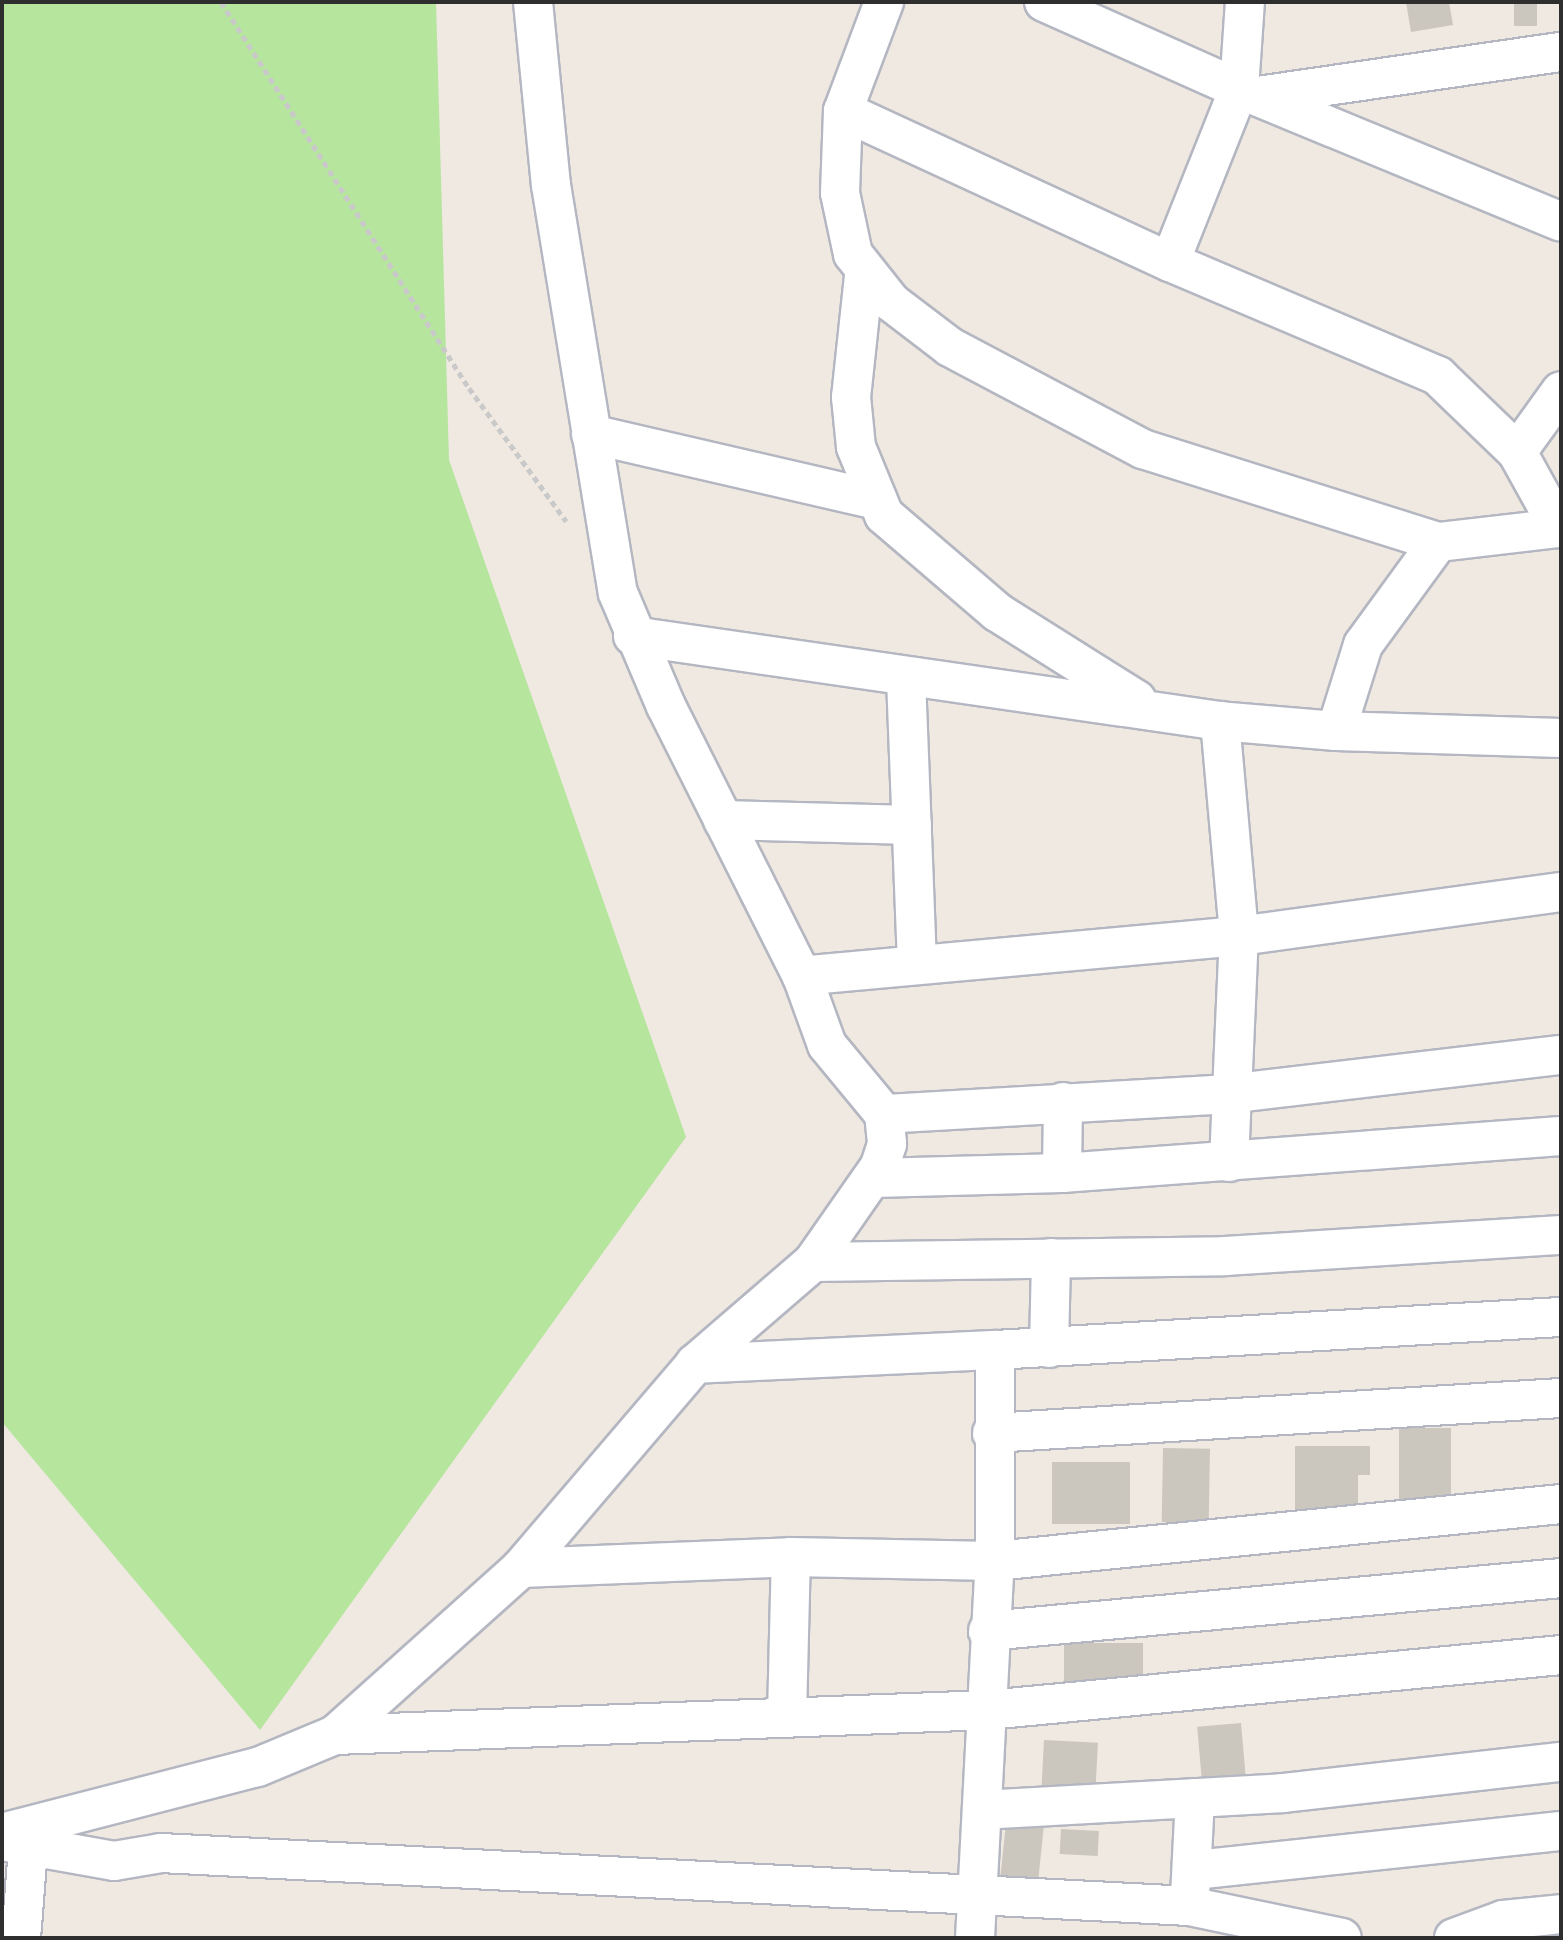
<!DOCTYPE html>
<style>
body{margin:0}
#map{position:relative;width:1563px;height:1940px;overflow:hidden;background:#efe9e1;font-family:"Varela Round",sans-serif}
div>[style]{position:absolute}
[style*='--x']{left:calc(var(--x)*1px);top:calc(var(--y)*1px);width:calc(var(--w)*1px);rotate:calc(var(--a)*1deg)}
.green>*{inset:0;background:#b6e59e}
.building>*{inset:0;background:#cbc7bf;transform-origin:0 0}
.path>*{height:5px;margin-top:-2.5px;transform-origin:0;background:repeating-linear-gradient(90deg,#c9c9c9 0 6px,transparent 0 10px)}
.roads{filter:drop-shadow(2px 0 #b4b7c1) drop-shadow(-2px 0 #b4b7c1) drop-shadow(0 2px #b4b7c1) drop-shadow(0 -2px #b4b7c1)}
.street>*{height:38px;margin:-19px;padding:0 19px;transform-origin:19px;border-radius:19px;background:#fff}
span{translate:-50% -50%;white-space:nowrap;text-align:center;line-height:1.15;-webkit-text-stroke:7px #fff;paint-order:stroke}
.frame{position:absolute;inset:0;border:4px solid #2e2e2e;pointer-events:none}
</style>
<div id="map">
<div class="green">
<div style="clip-path:polygon(2px 2px,436px 2px,449px 460px,686px 1137px,260px 1730px,2px 1422px)"></div>
</div>
<div class="building">
<div style="clip-path:polygon(1406px 2px,1449px 2px,1453px 25px,1411px 32px)"></div>
<div style="left:1514px;top:2px;width:23px;height:24px"></div>
<div style="left:1451px;top:1428px;width:76px;height:52px;rotate:90deg"></div>
<div style="clip-path:polygon(1295px 1446px,1370px 1446px,1370px 1475px,1358px 1475px,1358px 1513px,1295px 1514px)"></div>
<div style="left:1163px;top:1448px;width:47px;height:74px;rotate:1deg"></div>
<div style="left:1052px;top:1462px;width:78px;height:62px"></div>
<div style="left:1143px;top:1643px;width:42px;height:79px;rotate:90deg"></div>
<div style="left:1241px;top:1723px;width:60px;height:44px;rotate:85deg"></div>
<div style="left:1044px;top:1740px;width:54px;height:54px;rotate:3deg"></div>
<div style="left:1006px;top:1823px;width:38px;height:64px;rotate:6deg"></div>
<div style="left:1061px;top:1829px;width:38px;height:25px;rotate:3deg"></div>
</div>
<div class="path">
<div style="--x:221;--y:2;--w:459;--a:57.3"></div>
<div style="--x:469;--y:388;--w:165;--a:53.9"></div>
</div>
<div class="roads">
<div class="street">
<div style="--x:533;--y:2;--w:184;--a:84.4"></div>
<div style="--x:551;--y:185;--w:413;--a:80.7"></div>
<div style="--x:618;--y:593;--w:123;--a:67"></div>
<div style="--x:666;--y:706;--w:302;--a:63.3"></div>
<div style="--x:802;--y:976;--w:73;--a:70.1"></div>
<div style="--x:827;--y:1045;--w:89;--a:50.4"></div>
<div style="--x:884;--y:1114;--w:30;--a:84"></div>
<div style="--x:887;--y:1144;--w:23;--a:108"></div>
<div style="--x:880;--y:1166;--w:117;--a:124.9"></div>
<div style="--x:813;--y:1262;--w:156;--a:139.2"></div>
<div style="--x:884;--y:2;--w:116;--a:110.6"></div>
<div style="--x:843;--y:111;--w:360;--a:24.8"></div>
<div style="--x:1170;--y:262;--w:186;--a:-68.3"></div>
<div style="--x:1239;--y:89;--w:348;--a:22.4"></div>
<div style="--x:1044;--y:2;--w:214;--a:24"></div>
<div style="--x:1239;--y:89;--w:87;--a:-86.1"></div>
<div style="--x:1258;--y:96;--w:306;--a:-8.3"></div>
<div style="--x:843;--y:111;--w:82;--a:92.1"></div>
<div style="--x:840;--y:193;--w:62;--a:78"></div>
<div style="--x:853;--y:254;--w:61;--a:51.6"></div>
<div style="--x:891;--y:302;--w:74;--a:37.3"></div>
<div style="--x:950;--y:347;--w:218;--a:27.9"></div>
<div style="--x:1143;--y:449;--w:309;--a:17.5"></div>
<div style="--x:1170;--y:262;--w:291;--a:23"></div>
<div style="--x:1438;--y:376;--w:110;--a:43.9"></div>
<div style="--x:1517;--y:452;--w:87;--a:61.1"></div>
<div style="--x:1559;--y:528;--w:122;--a:173.4"></div>
<div style="--x:1438;--y:542;--w:127;--a:126.1"></div>
<div style="--x:1363;--y:645;--w:90;--a:107.4"></div>
<div style="--x:1336;--y:731;--w:116;--a:-175.1"></div>
<div style="--x:864;--y:276;--w:122;--a:96.1"></div>
<div style="--x:851;--y:397;--w:50;--a:84.3"></div>
<div style="--x:856;--y:447;--w:74;--a:67.6"></div>
<div style="--x:884;--y:515;--w:149;--a:40.6"></div>
<div style="--x:997;--y:612;--w:165;--a:32.2"></div>
<div style="--x:591;--y:434;--w:294;--a:13"></div>
<div style="--x:1517;--y:452;--w:75;--a:-54.2"></div>
<div style="--x:633;--y:636;--w:593;--a:8.24"></div>
<div style="--x:1220;--y:721;--w:216;--a:84.9"></div>
<div style="--x:1239;--y:936;--w:439;--a:174.8"></div>
<div style="--x:906;--y:678;--w:284;--a:87.8"></div>
<div style="--x:1336;--y:731;--w:225;--a:1.8"></div>
<div style="--x:723;--y:820;--w:189;--a:1.5"></div>
<div style="--x:884;--y:1114;--w:345;--a:-3.3"></div>
<div style="--x:1228;--y:1094;--w:335;--a:-6.7"></div>
<div style="--x:1229;--y:1162;--w:226;--a:-87.5"></div>
<div style="--x:1239;--y:936;--w:325;--a:-7.8"></div>
<div style="--x:1062;--y:1173;--w:71;--a:-89.2"></div>
<div style="--x:874;--y:1178;--w:188;--a:-1.5"></div>
<div style="--x:1062;--y:1173;--w:500;--a:-4.24"></div>
<div style="--x:813;--y:1262;--w:412;--a:-0.8"></div>
<div style="--x:1225;--y:1256;--w:337;--a:-3.6"></div>
<div style="--x:1049;--y:1348;--w:90;--a:-88.7"></div>
<div style="--x:992;--y:1433;--w:570;--a:-3.52"></div>
<div style="--x:521;--y:1568;--w:268;--a:-49.5"></div>
<div style="--x:695;--y:1364;--w:300;--a:-2.7"></div>
<div style="--x:988;--y:1631;--w:575;--a:-5.28"></div>
<div style="--x:787;--y:1716;--w:159;--a:-88.6"></div>
<div style="--x:335;--y:1735;--w:653;--a:-2.19"></div>
<div style="--x:988;--y:1710;--w:576;--a:-5.48"></div>
<div style="--x:982;--y:1810;--w:301;--a:-3.2"></div>
<div style="--x:1283;--y:1793;--w:280;--a:-6.4"></div>
<div style="--x:2;--y:1833;--w:264;--a:-14.5"></div>
<div style="--x:258;--y:1767;--w:83;--a:-22.6"></div>
<div style="--x:335;--y:1735;--w:250;--a:-41.9"></div>
<div style="--x:521;--y:1568;--w:270;--a:-2.3"></div>
<div style="--x:791;--y:1557;--w:204;--a:1.1"></div>
<div style="--x:995;--y:1561;--w:569;--a:-5.75"></div>
<div style="--x:2;--y:1841;--w:114;--a:10.1"></div>
<div style="--x:114;--y:1861;--w:48;--a:-9.7"></div>
<div style="--x:161;--y:1853;--w:1029;--a:2.95"></div>
<div style="--x:1189;--y:1906;--w:156;--a:11.8"></div>
<div style="--x:1194;--y:1870;--w:369;--a:-6.1"></div>
<div style="--x:1190;--y:1896;--w:98;--a:-87.1"></div>
<div style="--x:21;--y:1938;--w:89;--a:-85.5"></div>
<div style="--x:975;--y:1938;--w:378;--a:-87"></div>
<div style="--x:995;--y:1561;--w:211;--a:-90"></div>
<div style="--x:995;--y:1350;--w:567;--a:-3.34"></div>
<div style="--x:1454;--y:1938;--w:52;--a:-20.2"></div>
<div style="--x:1503;--y:1920;--w:58;--a:-5.9"></div>
</div>
</div>
<div class="frame"></div>
</div>
